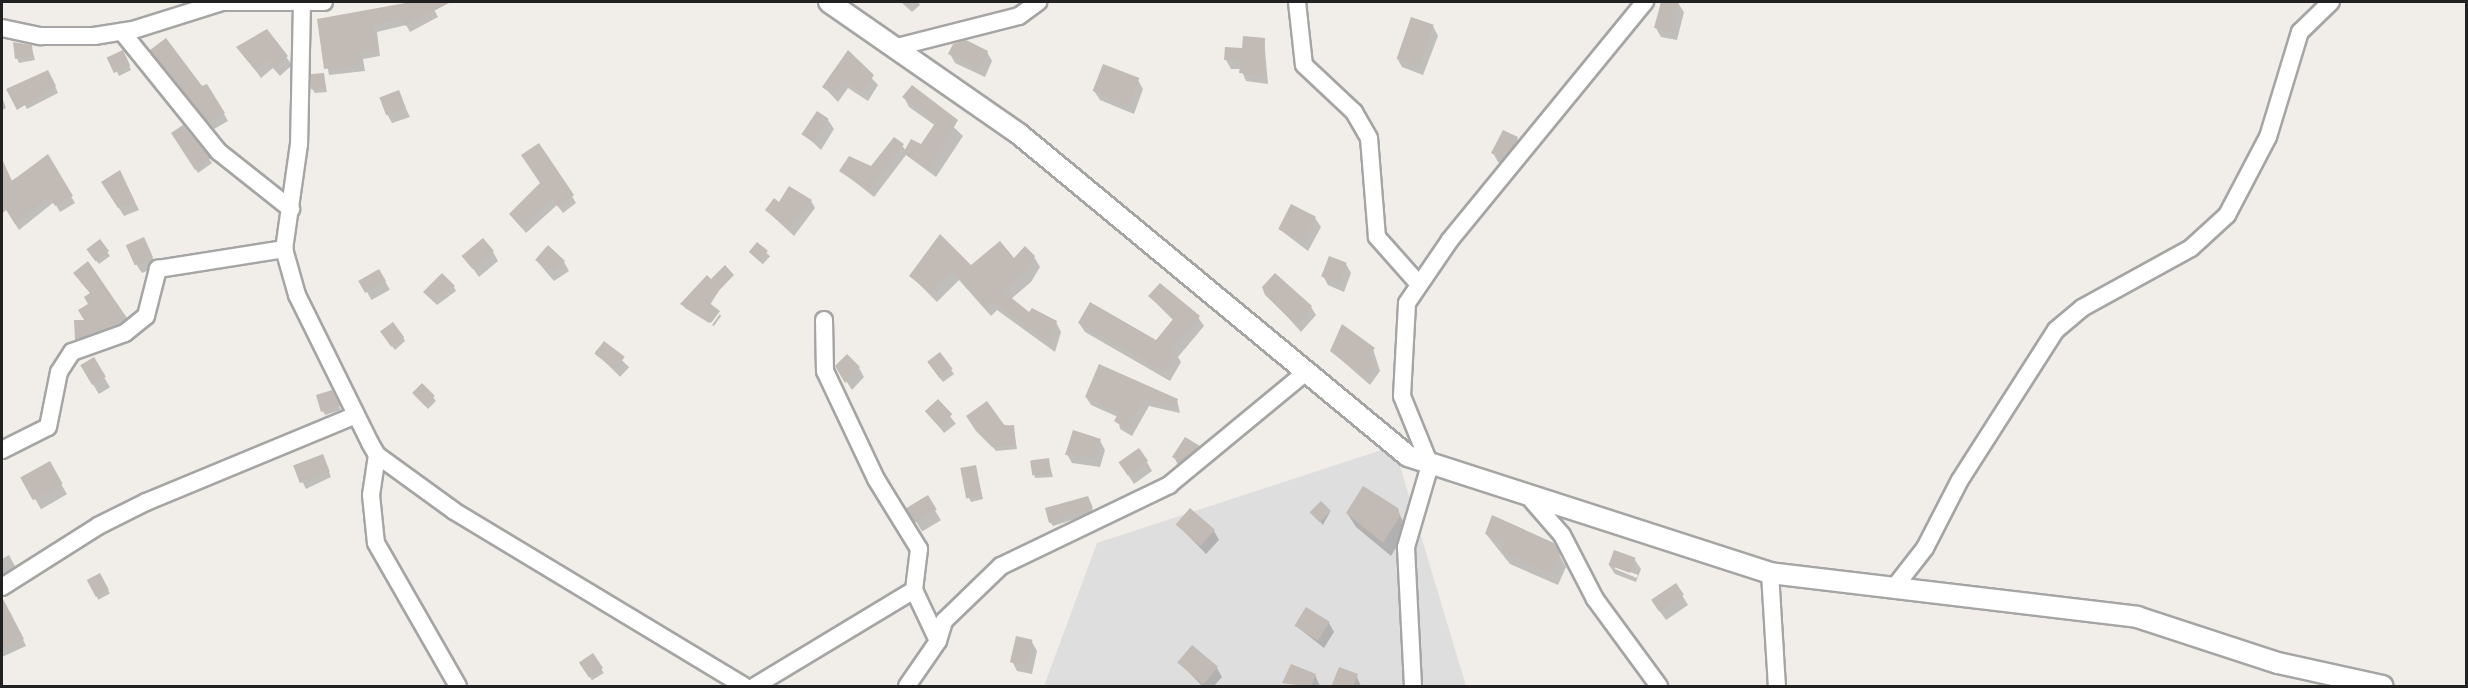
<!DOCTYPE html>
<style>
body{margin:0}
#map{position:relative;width:2468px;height:688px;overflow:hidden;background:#f1eee9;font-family:Overpass,sans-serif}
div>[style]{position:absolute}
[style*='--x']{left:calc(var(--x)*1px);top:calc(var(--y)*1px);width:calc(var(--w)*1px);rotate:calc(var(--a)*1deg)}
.residential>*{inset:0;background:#dfdede}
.shadow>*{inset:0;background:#0003;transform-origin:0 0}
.building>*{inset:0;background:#c1bab5;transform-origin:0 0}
.roads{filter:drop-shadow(2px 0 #a5a5a5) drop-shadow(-2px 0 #a5a5a5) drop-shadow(0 2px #a5a5a5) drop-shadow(0 -2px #a5a5a5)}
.minor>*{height:16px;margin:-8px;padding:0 8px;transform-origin:8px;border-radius:8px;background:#fff}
.tertiary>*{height:20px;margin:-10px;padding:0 10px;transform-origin:10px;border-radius:10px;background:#fff}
span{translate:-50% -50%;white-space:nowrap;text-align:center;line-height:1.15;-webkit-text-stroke:5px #fff;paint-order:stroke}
.frame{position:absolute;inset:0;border:3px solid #212121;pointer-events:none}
</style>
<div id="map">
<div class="residential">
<div style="clip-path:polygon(1394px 446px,1466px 686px,1044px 686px,1097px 543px)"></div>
</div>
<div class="shadow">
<div style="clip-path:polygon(415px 2px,430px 2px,438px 17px,410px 32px,406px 25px,377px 32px,380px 56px,363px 59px,365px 71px,329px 75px,319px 20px,391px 11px)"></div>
<div style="clip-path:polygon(901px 2px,918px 2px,920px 5px,912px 12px)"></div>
<div style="clip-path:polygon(1662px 2px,1678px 3px,1684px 12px,1677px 40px,1661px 37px,1656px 28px)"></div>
<div style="clip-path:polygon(1433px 26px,1438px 36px,1423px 75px,1402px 67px,1397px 58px)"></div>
<div style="clip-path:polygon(267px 31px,292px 65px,280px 76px,273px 68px,261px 78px,238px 47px)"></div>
<div style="clip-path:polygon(1264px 39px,1268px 84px,1246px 81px,1241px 69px,1231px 69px,1226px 60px)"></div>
<div style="clip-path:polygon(165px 40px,224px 114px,228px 121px,214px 129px,156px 57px)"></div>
<div style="clip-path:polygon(31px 46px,35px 60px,19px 63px,17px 58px)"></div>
<div style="clip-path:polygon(848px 52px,878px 85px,868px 101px,848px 88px,838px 102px,824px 87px)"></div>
<div style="clip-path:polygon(987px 52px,992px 61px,985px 77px,955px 63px,950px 54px)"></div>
<div style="clip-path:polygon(125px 56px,131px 70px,119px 76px,110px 59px)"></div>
<div style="clip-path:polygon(323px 75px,327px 92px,315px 93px,312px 89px)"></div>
<div style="clip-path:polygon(52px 79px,58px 93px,27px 109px,23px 102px)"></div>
<div style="clip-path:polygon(1138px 80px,1143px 89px,1134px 114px,1100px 100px,1094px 91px)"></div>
<div style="clip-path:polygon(912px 87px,963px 136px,936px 177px,906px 155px,874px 197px,841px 171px,871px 168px,902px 145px,906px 151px,922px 146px,936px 126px,909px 107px,904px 97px)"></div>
<div style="clip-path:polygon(398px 92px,410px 117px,392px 123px,387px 114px)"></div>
<div style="clip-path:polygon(2px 97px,6px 108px,2px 110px)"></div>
<div style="clip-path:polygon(828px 120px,834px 129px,821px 150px,805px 135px)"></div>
<div style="clip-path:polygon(173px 133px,209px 159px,212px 163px,198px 173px)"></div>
<div style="clip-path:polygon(1517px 138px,1522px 147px,1509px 167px,1498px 162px,1493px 153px)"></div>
<div style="clip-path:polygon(48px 157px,75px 203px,60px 212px,54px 202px,19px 230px,6px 210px,2px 214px,2px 187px)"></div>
<div style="clip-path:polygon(124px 180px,139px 210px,124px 216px,108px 191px)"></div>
<div style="clip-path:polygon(542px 184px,572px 196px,576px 203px,563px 213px,557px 205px,526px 233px,510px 214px)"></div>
<div style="clip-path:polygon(811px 201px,815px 208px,794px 236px,767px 211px)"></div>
<div style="clip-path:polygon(1315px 218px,1321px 227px,1308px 251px,1279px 229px)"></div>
<div style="clip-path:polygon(100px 241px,110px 256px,99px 264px,90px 254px)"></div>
<div style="left:757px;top:244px;width:18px;height:11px;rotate:43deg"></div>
<div style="clip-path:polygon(148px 248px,157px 267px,142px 273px,136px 264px)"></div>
<div style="clip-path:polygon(493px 252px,498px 261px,479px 277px,464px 256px)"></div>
<div style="clip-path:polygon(1034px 257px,1040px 267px,1031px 282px,1011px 299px,1029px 314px,1056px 322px,1061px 332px,1055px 352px,997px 310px,991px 316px,959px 280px,937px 302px,911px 276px)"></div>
<div style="clip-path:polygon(536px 260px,564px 262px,569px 271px,554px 281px)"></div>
<div style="clip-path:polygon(1346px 264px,1351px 273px,1344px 292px,1328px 285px,1323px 276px)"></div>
<div style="clip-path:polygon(730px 273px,710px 305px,718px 311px,709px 323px,685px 308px,682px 304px,711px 281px)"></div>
<div style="clip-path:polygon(79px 280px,126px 318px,129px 325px,80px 346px,76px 339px,87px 321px,91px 294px)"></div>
<div style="left:385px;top:281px;width:10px;height:21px;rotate:61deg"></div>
<div style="clip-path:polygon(454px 287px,456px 291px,437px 305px,425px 293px)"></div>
<div style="clip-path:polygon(1269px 296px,1311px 307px,1316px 315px,1301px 332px)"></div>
<div style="clip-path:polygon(1150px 297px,1198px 317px,1204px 326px,1178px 357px,1181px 362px,1170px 381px,1085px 332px,1079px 323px,1157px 342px,1174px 321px)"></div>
<div style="clip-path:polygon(720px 314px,721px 316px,714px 326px,712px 325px)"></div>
<div style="clip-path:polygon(385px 337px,403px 337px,405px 341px,395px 350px)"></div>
<div style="left:604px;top:343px;width:35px;height:13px;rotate:44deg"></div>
<div style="clip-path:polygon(1373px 349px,1380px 371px,1370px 385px,1331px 351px)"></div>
<div style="clip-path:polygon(940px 354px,954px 374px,943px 382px,931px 366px)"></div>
<div style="left:93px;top:359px;width:33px;height:13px;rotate:59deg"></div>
<div style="clip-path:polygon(1100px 366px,1177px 400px,1180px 413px,1149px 406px,1132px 436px,1120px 429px,1118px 417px,1091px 405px,1086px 397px)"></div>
<div style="clip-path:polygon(837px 367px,859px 368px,864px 377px,852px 390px)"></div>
<div style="clip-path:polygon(331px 392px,341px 410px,325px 415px,323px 411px)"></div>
<div style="clip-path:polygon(417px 397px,433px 397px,436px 401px,428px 409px)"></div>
<div style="left:938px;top:401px;width:29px;height:15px;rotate:52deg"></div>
<div style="clip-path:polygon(970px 420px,1013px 426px,1017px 449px,996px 451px)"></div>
<div style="clip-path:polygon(1185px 439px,1204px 456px,1179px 467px,1174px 457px)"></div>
<div style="clip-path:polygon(1100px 441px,1105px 450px,1100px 467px,1072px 463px,1067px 454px)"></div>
<div style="clip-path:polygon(1048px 459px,1053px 477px,1035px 478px,1032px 460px)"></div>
<div style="clip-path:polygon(324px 460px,331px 477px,306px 489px,296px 469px)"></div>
<div style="clip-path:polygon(1147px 462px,1152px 471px,1134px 484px,1126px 472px)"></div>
<div style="left:49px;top:463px;width:36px;height:30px;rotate:60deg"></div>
<div style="clip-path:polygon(975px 467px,983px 499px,971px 502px,969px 498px)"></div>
<div style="left:927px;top:497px;width:27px;height:22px;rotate:59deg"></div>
<div style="clip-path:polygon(1089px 501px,1094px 513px,1053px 526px,1050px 522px)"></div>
<div style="clip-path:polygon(1397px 509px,1407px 530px,1391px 556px,1356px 527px,1347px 513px)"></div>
<div style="clip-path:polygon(1330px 512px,1323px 525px,1312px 513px)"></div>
<div style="clip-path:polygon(1178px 525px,1214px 531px,1219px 540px,1206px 554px)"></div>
<div style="clip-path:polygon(1486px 534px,1553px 544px,1566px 567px,1558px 585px,1510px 564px)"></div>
<div style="clip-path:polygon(9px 555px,17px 570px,2px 582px,2px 559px)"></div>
<div style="clip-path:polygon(evenodd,1635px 560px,1641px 569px,1636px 582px,1615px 574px,1609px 565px,1635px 560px,1615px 566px,1638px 575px,1637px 578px,1615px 569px,1615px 566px)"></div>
<div style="left:100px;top:575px;width:21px;height:13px;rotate:62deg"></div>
<div style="clip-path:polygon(1676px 585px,1688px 605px,1666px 620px,1658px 609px)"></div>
<div style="clip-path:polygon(10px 612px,26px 646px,2px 657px,2px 616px)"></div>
<div style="clip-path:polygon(1329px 623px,1334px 632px,1324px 648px,1296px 626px)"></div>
<div style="clip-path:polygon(1032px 642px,1037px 651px,1032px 674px,1017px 671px,1012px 661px)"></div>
<div style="left:593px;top:655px;width:21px;height:14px;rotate:59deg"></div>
<div style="clip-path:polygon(1179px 662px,1217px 668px,1222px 677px,1214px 686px,1202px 686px)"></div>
<div style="clip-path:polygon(1315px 675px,1320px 686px,1284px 683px)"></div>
<div style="clip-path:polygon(1356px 675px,1361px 686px,1334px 686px)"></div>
</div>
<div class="building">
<div style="clip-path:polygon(411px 2px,451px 2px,405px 26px,402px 19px,374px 25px,378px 50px,361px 52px,362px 64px,324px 69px,317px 19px)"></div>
<div style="clip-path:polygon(1661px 2px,1679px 2px,1672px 32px,1654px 28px)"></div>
<div style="left:1411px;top:17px;width:24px;height:44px;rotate:19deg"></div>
<div style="clip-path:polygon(267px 29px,288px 56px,275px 68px,268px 60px,255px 70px,236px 47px)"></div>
<div style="clip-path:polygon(1243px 36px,1265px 38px,1264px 76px,1239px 73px,1241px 61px,1224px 60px,1225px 47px,1242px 48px)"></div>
<div style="clip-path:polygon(166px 38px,202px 86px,207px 84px,225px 113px,209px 123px,150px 50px)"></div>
<div style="clip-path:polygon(966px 40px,988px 51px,980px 69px,948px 54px,953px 44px)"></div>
<div style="clip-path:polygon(13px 42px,32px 45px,33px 56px,15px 59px)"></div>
<div style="left:123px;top:50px;width:17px;height:18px;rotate:65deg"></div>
<div style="clip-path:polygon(848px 50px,874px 75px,862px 93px,843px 80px,832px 94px,822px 87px)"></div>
<div style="left:1103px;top:64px;width:39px;height:29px;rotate:21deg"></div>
<div style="clip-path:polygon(48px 70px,56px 86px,17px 110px,6px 89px)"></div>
<div style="clip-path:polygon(324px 73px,326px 88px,311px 89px,311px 74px)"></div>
<div style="clip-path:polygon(912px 85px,958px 120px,930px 169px,903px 153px,911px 139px,921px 144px,936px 122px,902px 97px)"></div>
<div style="left:399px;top:90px;width:19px;height:21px;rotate:69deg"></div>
<div style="left:817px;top:111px;width:14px;height:28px;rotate:34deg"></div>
<div style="clip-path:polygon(183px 125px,211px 158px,195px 170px,171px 133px)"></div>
<div style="clip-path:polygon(1503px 130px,1518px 137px,1503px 159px,1491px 153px)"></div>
<div style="clip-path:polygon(894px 137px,904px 144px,869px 191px,839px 171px,849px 156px,871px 166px)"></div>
<div style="clip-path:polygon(539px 143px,574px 195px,558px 207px,551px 198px,521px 227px,509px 214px,540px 183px,521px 155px)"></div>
<div style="clip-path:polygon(48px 154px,73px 196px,55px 206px,49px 196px,15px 224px,2px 202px,2px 159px,12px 181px)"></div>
<div style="clip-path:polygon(120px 170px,135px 202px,118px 208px,101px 182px)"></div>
<div style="clip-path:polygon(789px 186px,812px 200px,789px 229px,765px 210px,774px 198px,779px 202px)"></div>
<div style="left:1291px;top:204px;width:28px;height:28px;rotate:27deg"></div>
<div style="clip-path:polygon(940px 234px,971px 265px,1000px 241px,1014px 258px,1025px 246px,1035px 256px,1026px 272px,1003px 291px,1029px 312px,1032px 308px,1057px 321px,1049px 343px,991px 301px,985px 307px,953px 271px,931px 293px,909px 276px)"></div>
<div style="left:144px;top:237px;width:22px;height:20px;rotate:66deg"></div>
<div style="left:483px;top:238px;width:17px;height:28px;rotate:50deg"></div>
<div style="left:100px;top:239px;width:15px;height:17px;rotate:53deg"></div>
<div style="left:757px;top:242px;width:14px;height:13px;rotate:39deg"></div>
<div style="clip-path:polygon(548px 245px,565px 261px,555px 272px,535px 260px)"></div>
<div style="left:1329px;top:256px;width:19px;height:22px;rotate:21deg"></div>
<div style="clip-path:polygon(88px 261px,127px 318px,75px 340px,74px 320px,84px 320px,78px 310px,88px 304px,84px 297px,90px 293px,73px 273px)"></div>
<div style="clip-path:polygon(725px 265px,734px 275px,708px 302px,720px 311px,711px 323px,680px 304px,707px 275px,711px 279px)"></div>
<div style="left:379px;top:269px;width:14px;height:24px;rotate:60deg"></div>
<div style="clip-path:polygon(442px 273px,455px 286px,434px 302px,423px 292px)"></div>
<div style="clip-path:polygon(1275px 273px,1312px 306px,1296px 325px,1265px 295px,1262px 287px)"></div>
<div style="clip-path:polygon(1160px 283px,1200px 316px,1172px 349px,1177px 352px,1164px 372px,1078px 323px,1090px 302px,1156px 340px,1174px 318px,1148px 296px)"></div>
<div style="left:393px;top:322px;width:19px;height:16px;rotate:54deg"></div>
<div style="clip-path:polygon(1342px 324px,1375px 348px,1369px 356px,1376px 361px,1365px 378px,1330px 351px)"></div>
<div style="left:604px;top:341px;width:26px;height:16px;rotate:37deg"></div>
<div style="left:940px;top:352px;width:21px;height:16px;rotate:53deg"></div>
<div style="clip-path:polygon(847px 354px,860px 367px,845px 383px,835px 366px)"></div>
<div style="left:94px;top:357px;width:23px;height:16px;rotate:59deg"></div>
<div style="clip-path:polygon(1099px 364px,1178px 399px,1176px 406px,1145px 398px,1127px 429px,1114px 421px,1119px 412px,1085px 397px)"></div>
<div style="left:422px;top:383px;width:18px;height:14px;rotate:45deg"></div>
<div style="clip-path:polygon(332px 390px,340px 406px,321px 412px,316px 395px)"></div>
<div style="left:938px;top:399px;width:21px;height:18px;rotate:47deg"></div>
<div style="clip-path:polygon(987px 401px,1005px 426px,1014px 425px,1016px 445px,992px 447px,976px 431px,966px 416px)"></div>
<div style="clip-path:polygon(1073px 430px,1101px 439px,1095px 458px,1065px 455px)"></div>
<div style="clip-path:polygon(1185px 437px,1200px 446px,1180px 462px,1172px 457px)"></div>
<div style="left:1139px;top:448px;width:16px;height:25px;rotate:55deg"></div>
<div style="left:323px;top:454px;width:19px;height:32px;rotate:69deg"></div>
<div style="left:1049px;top:458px;width:15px;height:19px;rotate:82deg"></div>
<div style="left:50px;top:461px;width:26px;height:34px;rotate:61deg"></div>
<div style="left:976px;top:465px;width:31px;height:16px;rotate:79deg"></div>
<div style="clip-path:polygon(1363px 486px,1398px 508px,1400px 516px,1383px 543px,1346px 513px)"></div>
<div style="left:928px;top:495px;width:17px;height:26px;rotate:59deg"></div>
<div style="clip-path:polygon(1088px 496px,1093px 508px,1049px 523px,1045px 508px)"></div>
<div style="left:1321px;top:501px;width:14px;height:16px;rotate:45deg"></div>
<div style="left:1190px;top:508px;width:33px;height:22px;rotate:41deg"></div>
<div style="clip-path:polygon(1492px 515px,1554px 543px,1560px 554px,1551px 574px,1501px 551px,1506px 542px,1485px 534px)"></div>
<div style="left:1614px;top:550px;width:23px;height:16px;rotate:20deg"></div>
<div style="left:100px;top:573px;width:19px;height:15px;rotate:62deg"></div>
<div style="left:1676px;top:583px;width:14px;height:30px;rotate:56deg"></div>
<div style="clip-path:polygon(2px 597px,24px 639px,2px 648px)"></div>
<div style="left:1306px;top:607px;width:28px;height:22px;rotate:32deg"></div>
<div style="left:1016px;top:636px;width:17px;height:27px;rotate:13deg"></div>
<div style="left:1192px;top:645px;width:34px;height:23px;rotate:40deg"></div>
<div style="left:593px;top:653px;width:18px;height:17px;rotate:56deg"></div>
<div style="clip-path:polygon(1291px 664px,1316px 674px,1311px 687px,1282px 683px)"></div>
<div style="clip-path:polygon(1339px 667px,1358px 674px,1353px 687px,1331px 687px)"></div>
</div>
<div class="roads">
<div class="minor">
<div style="--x:1297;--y:2;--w:63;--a:83.7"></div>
<div style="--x:1304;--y:65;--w:69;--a:43.2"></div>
<div style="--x:1354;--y:112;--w:30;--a:60"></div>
<div style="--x:1369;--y:138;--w:99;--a:85.4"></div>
<div style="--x:1377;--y:237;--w:60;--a:48.4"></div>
<div style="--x:302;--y:3;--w:141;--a:91.2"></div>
<div style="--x:299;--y:144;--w:106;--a:98.1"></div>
<div style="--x:284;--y:249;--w:48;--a:74.2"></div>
<div style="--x:297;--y:295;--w:165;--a:63.7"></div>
<div style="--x:370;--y:443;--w:14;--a:60"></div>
<div style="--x:377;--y:455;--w:95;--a:36"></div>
<div style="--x:454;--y:511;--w:339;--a:31.1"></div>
<div style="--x:2;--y:28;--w:40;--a:12"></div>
<div style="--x:41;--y:36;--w:53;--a:0"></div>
<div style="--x:94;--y:36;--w:39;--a:-9"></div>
<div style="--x:133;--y:30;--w:93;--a:-17.5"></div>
<div style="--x:222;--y:2;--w:102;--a:0"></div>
<div style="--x:122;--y:32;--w:154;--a:51.1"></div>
<div style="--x:219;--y:152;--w:92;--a:38.4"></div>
<div style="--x:897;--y:47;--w:126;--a:-14.3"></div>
<div style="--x:1019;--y:16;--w:24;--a:-36"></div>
<div style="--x:824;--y:320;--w:51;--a:88.9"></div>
<div style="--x:825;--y:371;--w:119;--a:64.7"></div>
<div style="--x:876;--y:479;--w:82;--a:58.4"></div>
<div style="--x:919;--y:549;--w:41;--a:97"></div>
<div style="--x:914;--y:590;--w:56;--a:64.8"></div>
<div style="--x:2;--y:450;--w:51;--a:-26.6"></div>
<div style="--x:48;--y:427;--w:56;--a:-78.7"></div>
<div style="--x:59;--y:372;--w:24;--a:-57"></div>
<div style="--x:72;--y:352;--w:56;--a:-19.7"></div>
<div style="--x:125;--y:333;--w:27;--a:-39"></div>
<div style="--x:146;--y:316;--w:49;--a:-75.7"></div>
<div style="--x:158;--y:269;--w:128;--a:-9"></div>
<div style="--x:377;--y:455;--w:40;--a:98.5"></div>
<div style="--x:371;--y:495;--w:48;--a:84.1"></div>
<div style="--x:376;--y:543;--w:165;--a:60.2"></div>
<div style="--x:1529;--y:497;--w:50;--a:49"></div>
<div style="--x:1562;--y:535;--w:72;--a:62.7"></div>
<div style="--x:1595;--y:599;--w:108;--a:53.7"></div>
<div style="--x:1770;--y:573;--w:113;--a:86.5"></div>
<div style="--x:2;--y:587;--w:114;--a:-32.4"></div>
<div style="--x:98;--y:526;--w:54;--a:-26.6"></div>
<div style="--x:146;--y:502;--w:225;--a:-22.5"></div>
<div style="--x:1893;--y:589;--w:52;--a:-52"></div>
<div style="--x:1925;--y:548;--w:76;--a:-62.8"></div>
<div style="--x:1960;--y:480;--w:178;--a:-57.4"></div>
<div style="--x:2056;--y:330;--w:34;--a:-40"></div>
<div style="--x:2082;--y:308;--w:124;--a:-28.8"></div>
<div style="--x:2191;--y:248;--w:49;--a:-42.5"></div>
<div style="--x:2227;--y:215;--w:88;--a:-62.3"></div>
<div style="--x:2268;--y:137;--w:110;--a:-73.1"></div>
<div style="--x:2300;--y:32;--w:43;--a:-44.1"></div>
<div style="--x:755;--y:686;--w:186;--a:-31.1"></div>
<div style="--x:907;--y:686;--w:55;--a:-55.4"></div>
<div style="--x:938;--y:641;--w:21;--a:-73"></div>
<div style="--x:944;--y:621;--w:79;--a:-44"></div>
<div style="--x:1001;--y:566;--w:187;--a:-25.7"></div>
<div style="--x:1169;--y:485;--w:178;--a:-39.5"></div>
<div style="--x:1413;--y:686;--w:139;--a:-92.9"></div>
<div style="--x:1406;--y:547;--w:85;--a:-73.7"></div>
<div style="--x:1430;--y:465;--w:74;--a:-112.1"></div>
<div style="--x:1402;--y:396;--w:93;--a:-86.9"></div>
<div style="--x:1407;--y:303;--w:76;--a:-55.7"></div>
<div style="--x:1450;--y:240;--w:308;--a:-50.7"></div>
</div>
<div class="tertiary">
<div style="--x:829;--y:2;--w:231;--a:34.8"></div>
<div style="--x:1019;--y:134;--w:505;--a:39.62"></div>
<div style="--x:1408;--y:456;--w:380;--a:17.9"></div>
<div style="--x:1770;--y:573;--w:370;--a:6.8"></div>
<div style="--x:2137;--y:617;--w:148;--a:18.1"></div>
<div style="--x:2278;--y:663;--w:107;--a:12.4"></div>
</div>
</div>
<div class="frame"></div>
</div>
